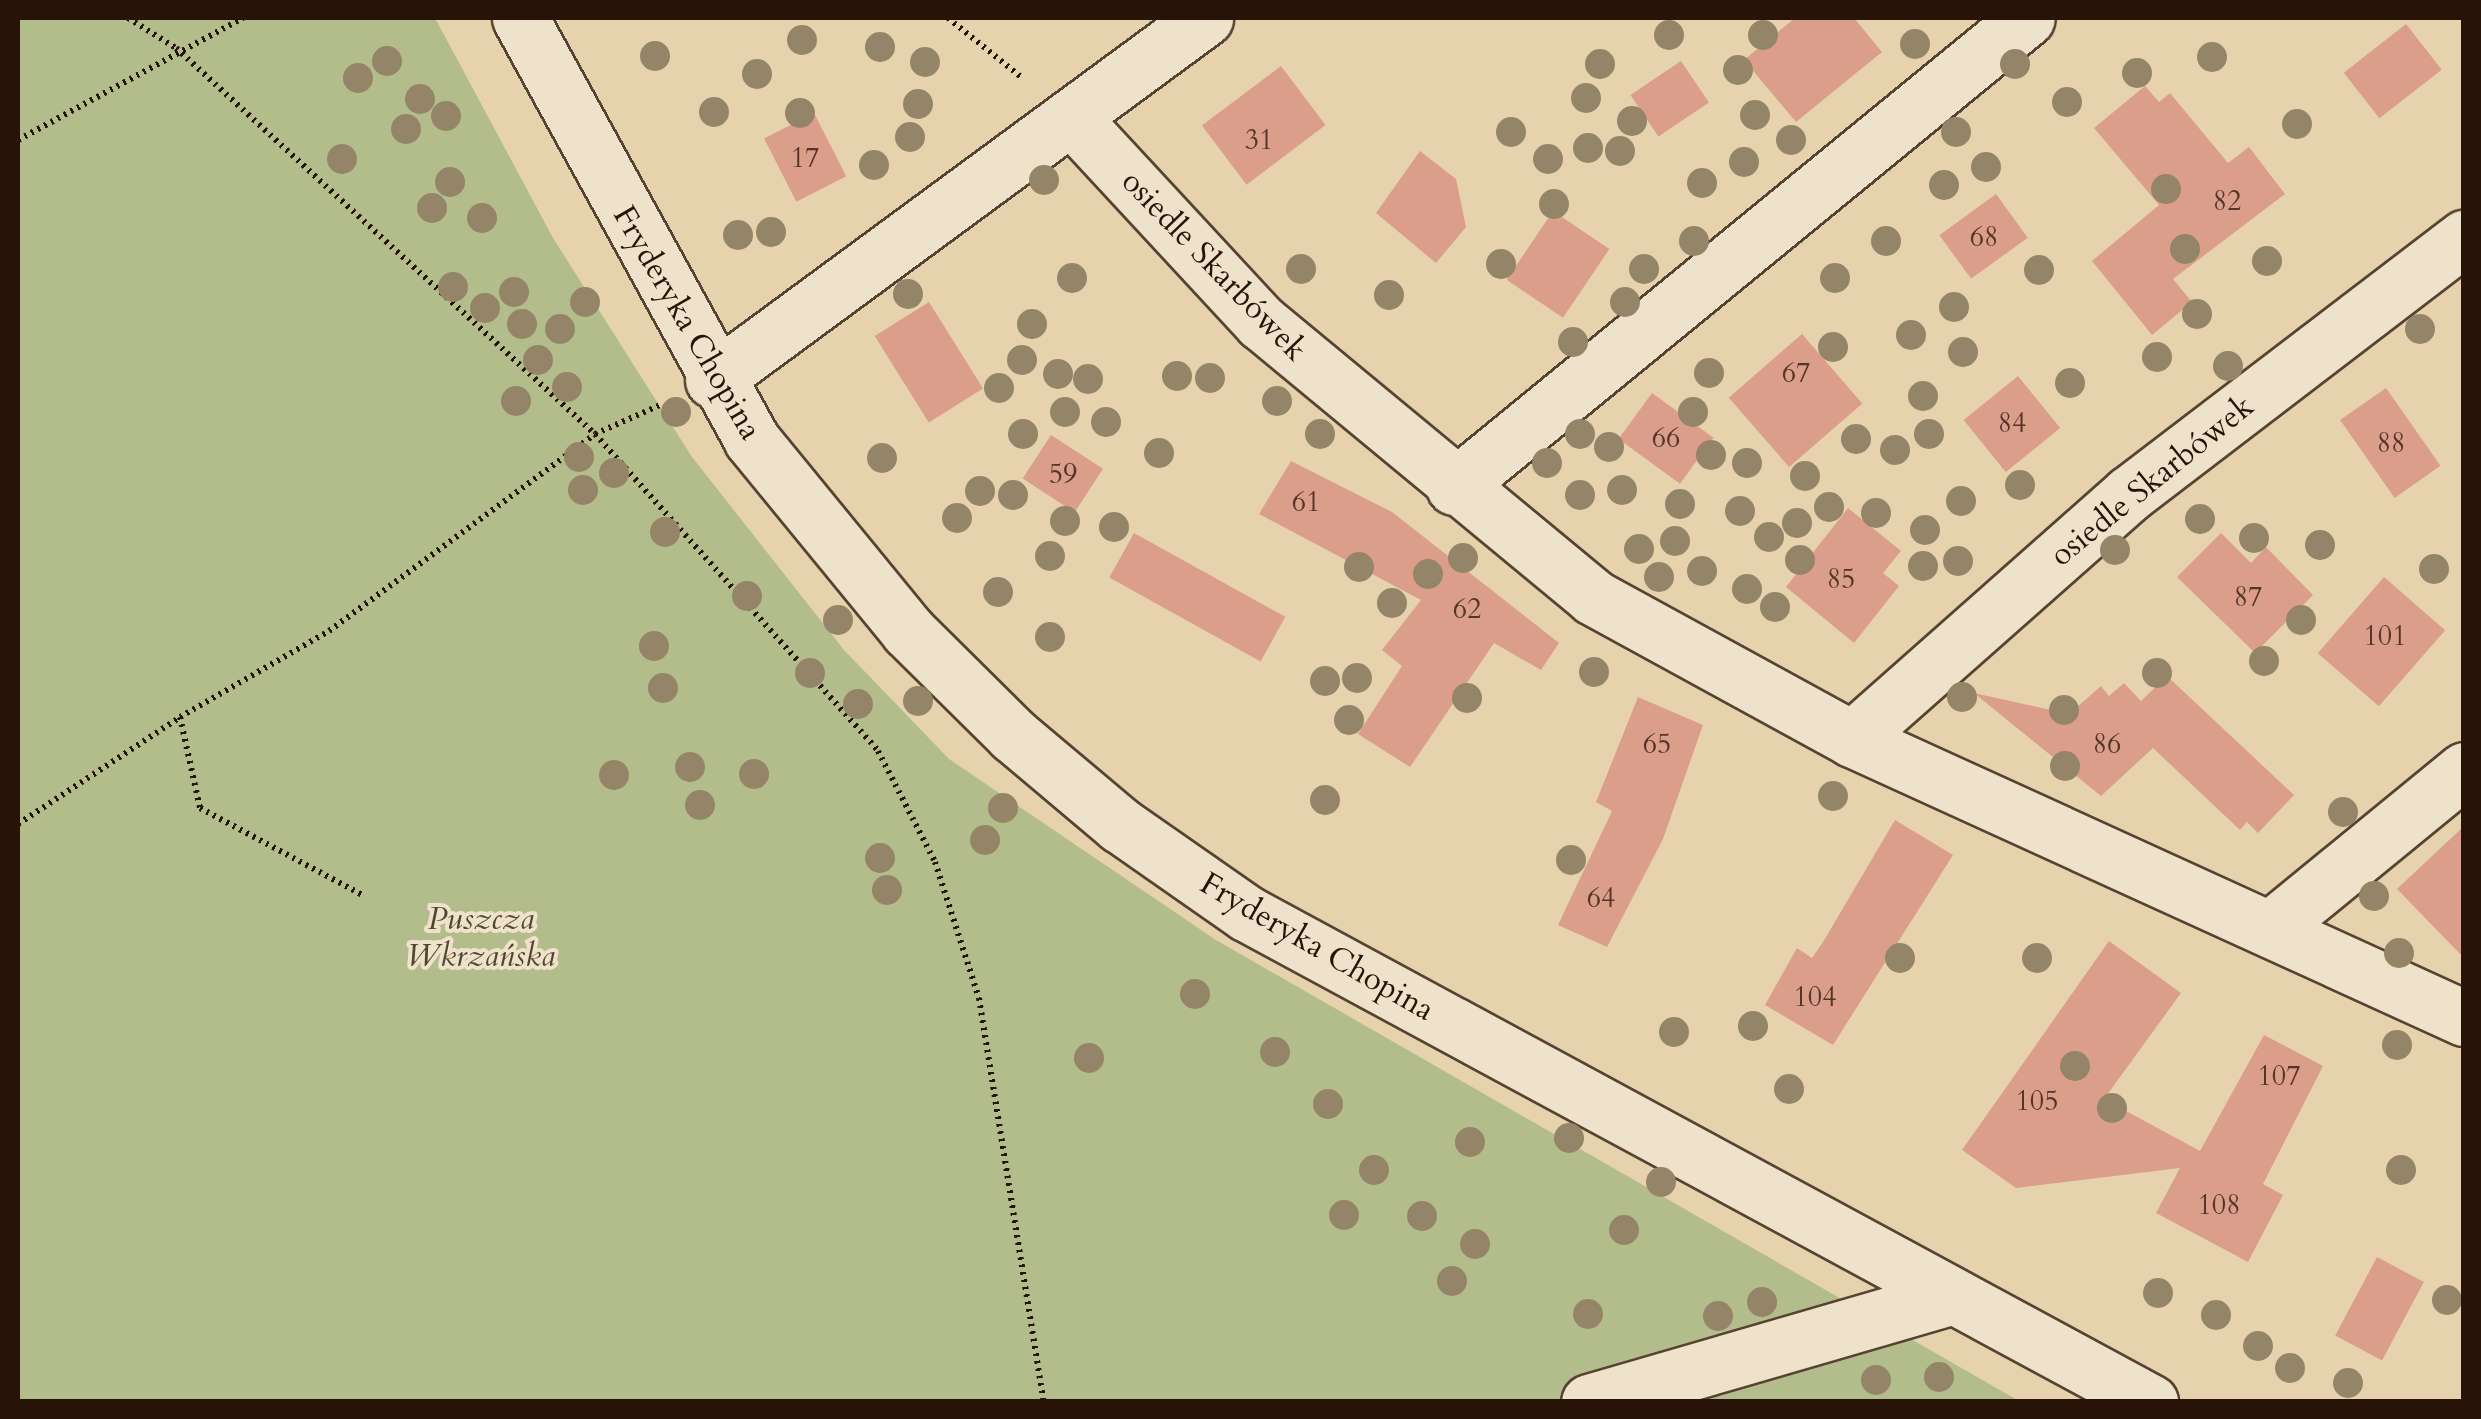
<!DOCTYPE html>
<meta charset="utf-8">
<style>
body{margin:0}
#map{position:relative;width:2481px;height:1419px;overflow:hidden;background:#e6d3ae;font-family:Cardo,serif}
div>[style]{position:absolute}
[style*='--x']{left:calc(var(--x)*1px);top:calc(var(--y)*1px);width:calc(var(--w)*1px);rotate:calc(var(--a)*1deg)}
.green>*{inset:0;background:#b3bc8b}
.building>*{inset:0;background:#db9e8a;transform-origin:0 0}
.path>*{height:6px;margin-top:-3px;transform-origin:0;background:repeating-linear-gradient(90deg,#271307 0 2.5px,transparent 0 7.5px)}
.roads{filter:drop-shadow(2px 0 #574331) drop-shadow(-2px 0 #574331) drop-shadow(0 2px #574331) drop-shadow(0 -2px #574331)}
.minor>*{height:55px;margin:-27.5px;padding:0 27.5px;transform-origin:27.5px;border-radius:27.5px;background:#efe2ca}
.trees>*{width:30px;height:30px;margin:-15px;border-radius:50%;background:#948568}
span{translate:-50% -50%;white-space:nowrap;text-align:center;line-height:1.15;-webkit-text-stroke:8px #efe2ca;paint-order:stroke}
.number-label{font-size:28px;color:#543628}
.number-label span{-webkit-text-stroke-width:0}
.street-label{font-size:32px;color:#271307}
.park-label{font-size:32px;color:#51462f;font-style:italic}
.frame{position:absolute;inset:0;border:20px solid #271307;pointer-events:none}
</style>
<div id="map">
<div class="green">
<div style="clip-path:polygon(18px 18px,435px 18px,553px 238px,692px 457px,844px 650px,949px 759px,1216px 940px,2019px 1401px,18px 1401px)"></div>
</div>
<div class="building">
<div style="clip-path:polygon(1795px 18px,1854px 18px,1882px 52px,1796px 122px,1744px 60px)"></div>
<div style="left:2406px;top:24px;width:58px;height:79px;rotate:52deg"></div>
<div style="left:1681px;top:61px;width:50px;height:61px;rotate:56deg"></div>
<div style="left:1281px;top:66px;width:74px;height:99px;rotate:53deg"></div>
<div style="clip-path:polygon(2145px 86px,2159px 102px,2170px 93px,2228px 163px,2249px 147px,2285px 194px,2173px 279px,2192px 302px,2152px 335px,2092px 261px,2159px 205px,2094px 128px)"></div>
<div style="left:814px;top:113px;width:71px;height:56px;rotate:63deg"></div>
<div style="clip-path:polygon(1420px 151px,1456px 179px,1466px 227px,1436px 263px,1376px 213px)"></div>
<div style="left:1996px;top:194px;width:54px;height:70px;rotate:54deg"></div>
<div style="left:1553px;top:211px;width:68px;height:83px;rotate:34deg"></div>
<div style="left:929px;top:302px;width:102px;height:64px;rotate:58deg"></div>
<div style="left:1802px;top:334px;width:92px;height:97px;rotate:49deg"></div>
<div style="left:2018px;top:376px;width:67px;height:70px;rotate:51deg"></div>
<div style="left:2386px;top:388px;width:95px;height:56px;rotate:55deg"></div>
<div style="left:1652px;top:393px;width:76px;height:57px;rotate:36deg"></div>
<div style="left:1051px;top:435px;width:62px;height:52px;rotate:33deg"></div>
<div style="clip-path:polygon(1291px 461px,1392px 512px,1559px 643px,1541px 670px,1494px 643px,1410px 767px,1358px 734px,1402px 666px,1382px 650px,1421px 600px,1259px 514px)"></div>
<div style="clip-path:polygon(1848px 508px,1901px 551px,1883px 573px,1899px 586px,1854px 643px,1786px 587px)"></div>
<div style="left:1134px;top:533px;width:173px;height:51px;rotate:29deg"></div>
<div style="clip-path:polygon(2221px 533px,2251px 563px,2266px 547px,2313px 595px,2255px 653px,2177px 577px)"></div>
<div style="left:2384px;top:577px;width:81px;height:101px;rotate:41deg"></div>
<div style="clip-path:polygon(2167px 676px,2294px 795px,2258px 833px,2247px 822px,2240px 830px,2153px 748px,2101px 796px,1974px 693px,2069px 714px,2101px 686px,2109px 696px,2124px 683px,2141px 701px)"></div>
<div style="clip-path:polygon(1638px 697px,1703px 725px,1663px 839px,1607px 947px,1558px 925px,1612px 811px,1596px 802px)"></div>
<div style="clip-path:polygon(1895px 820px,1953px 855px,1833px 1045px,1765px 1005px,1797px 948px,1812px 958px,1823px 942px)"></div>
<div style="clip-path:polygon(2464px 826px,2464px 958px,2397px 889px)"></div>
<div style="clip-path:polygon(2109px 941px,2181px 993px,2104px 1099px,2200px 1151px,2264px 1035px,2323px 1066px,2263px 1184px,2283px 1195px,2248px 1262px,2156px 1213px,2180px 1168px,2016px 1188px,1962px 1150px)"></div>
<div style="left:2377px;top:1257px;width:53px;height:89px;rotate:28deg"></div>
</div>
<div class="path">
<div style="--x:128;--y:18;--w:57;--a:32"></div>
<div style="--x:176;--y:48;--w:570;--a:42.65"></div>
<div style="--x:595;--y:434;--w:425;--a:48.2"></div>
<div style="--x:878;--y:751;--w:125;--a:62.8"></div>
<div style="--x:935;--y:862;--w:143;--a:72.1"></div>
<div style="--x:979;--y:998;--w:409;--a:80.9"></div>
<div style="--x:948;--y:18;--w:94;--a:38.9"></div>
<div style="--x:18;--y:140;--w:256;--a:-28.5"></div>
<div style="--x:180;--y:717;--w:93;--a:77.6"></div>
<div style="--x:200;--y:808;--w:184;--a:28.2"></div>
<div style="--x:18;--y:824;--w:194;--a:-33.4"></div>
<div style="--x:180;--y:717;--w:172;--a:-30"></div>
<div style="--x:329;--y:631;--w:331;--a:-36.5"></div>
<div style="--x:595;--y:434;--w:71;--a:-24"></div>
</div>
<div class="roads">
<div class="minor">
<div style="--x:520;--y:18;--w:480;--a:61.2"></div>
<div style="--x:751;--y:439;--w:248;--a:50.7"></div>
<div style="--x:908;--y:631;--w:148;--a:44.7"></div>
<div style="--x:1013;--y:735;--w:140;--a:40.1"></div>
<div style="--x:1120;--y:825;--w:154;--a:34.9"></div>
<div style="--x:1246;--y:913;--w:1028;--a:28.41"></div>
<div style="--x:1071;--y:117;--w:280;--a:47.2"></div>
<div style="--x:1261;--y:322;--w:431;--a:39.6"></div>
<div style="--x:1593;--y:597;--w:295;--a:28.7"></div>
<div style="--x:1852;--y:739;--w:673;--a:24.51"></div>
<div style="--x:713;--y:380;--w:611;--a:-36.34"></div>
<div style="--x:1454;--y:487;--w:740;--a:-39.3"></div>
<div style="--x:1852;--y:739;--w:370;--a:-41.5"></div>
<div style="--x:2129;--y:494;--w:422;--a:-37.4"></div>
<div style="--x:2270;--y:929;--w:251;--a:-39.3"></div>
<div style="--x:1589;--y:1402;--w:374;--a:-16.2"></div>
</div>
</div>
<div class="trees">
<div style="left:1669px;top:35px"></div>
<div style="left:1763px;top:35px"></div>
<div style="left:802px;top:40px"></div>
<div style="left:1915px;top:44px"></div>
<div style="left:880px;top:47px"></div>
<div style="left:655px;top:56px"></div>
<div style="left:2212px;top:57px"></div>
<div style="left:387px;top:61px"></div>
<div style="left:925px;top:62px"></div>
<div style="left:1600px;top:64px"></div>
<div style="left:2015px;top:64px"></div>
<div style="left:1738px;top:70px"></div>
<div style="left:2137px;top:73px"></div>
<div style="left:757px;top:74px"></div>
<div style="left:358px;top:78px"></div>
<div style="left:1586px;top:98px"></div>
<div style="left:420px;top:99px"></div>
<div style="left:2067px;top:102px"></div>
<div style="left:918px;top:104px"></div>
<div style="left:714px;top:112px"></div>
<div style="left:800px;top:113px"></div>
<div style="left:1755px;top:115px"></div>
<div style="left:446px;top:116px"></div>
<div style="left:1632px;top:121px"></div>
<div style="left:2297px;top:124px"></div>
<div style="left:406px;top:129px"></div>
<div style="left:1511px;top:132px"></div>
<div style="left:1956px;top:132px"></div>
<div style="left:910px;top:137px"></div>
<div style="left:1791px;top:140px"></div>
<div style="left:1588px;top:148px"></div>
<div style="left:1620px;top:151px"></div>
<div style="left:342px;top:159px"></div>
<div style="left:1548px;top:159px"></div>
<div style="left:1744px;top:162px"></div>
<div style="left:874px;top:165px"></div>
<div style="left:1986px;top:167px"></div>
<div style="left:1044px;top:180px"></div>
<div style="left:450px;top:182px"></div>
<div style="left:1702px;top:183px"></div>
<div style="left:1944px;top:185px"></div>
<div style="left:2166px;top:189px"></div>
<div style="left:1554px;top:204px"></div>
<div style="left:432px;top:208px"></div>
<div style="left:482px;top:218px"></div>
<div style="left:771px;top:232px"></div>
<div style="left:738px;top:235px"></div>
<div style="left:1694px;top:241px"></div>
<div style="left:1886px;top:241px"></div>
<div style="left:2185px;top:249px"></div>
<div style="left:2267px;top:261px"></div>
<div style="left:1501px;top:264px"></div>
<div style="left:1301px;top:269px"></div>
<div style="left:1644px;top:269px"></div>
<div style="left:2039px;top:270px"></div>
<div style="left:1072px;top:278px"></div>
<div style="left:1835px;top:278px"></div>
<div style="left:453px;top:287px"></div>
<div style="left:514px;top:292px"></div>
<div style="left:908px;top:294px"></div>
<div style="left:1389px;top:295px"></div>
<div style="left:585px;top:302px"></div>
<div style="left:1625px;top:302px"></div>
<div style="left:1954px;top:307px"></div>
<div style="left:485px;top:308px"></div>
<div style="left:2197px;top:314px"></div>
<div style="left:522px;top:324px"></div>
<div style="left:1032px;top:324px"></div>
<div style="left:560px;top:329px"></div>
<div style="left:2420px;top:329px"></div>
<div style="left:1911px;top:335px"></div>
<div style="left:1573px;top:342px"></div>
<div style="left:1833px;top:347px"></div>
<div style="left:1963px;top:352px"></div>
<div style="left:2157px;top:357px"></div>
<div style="left:538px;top:360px"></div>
<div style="left:1022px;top:360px"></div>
<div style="left:2228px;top:366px"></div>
<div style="left:1709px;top:373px"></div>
<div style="left:1058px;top:374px"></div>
<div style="left:1177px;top:376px"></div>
<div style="left:1210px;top:378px"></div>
<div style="left:1088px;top:379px"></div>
<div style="left:2070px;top:383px"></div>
<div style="left:567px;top:387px"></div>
<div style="left:999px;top:388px"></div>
<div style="left:1923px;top:396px"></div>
<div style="left:516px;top:401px"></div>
<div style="left:1277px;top:401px"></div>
<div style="left:676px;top:412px"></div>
<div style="left:1065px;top:412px"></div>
<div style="left:1693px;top:412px"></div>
<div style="left:1106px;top:422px"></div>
<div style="left:1023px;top:434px"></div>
<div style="left:1320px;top:434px"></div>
<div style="left:1580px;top:434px"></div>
<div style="left:1929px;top:434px"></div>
<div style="left:1856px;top:439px"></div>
<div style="left:1609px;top:447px"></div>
<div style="left:1895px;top:450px"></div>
<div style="left:1159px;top:453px"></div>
<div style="left:1711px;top:455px"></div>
<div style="left:579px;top:457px"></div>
<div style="left:882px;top:458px"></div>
<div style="left:1547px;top:463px"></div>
<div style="left:1747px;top:463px"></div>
<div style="left:614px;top:473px"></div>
<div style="left:1805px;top:476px"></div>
<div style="left:2020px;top:485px"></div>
<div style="left:583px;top:490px"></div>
<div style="left:1622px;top:490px"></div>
<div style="left:980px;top:491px"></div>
<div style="left:1013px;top:495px"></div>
<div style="left:1580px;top:495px"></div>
<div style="left:1961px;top:501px"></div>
<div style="left:1680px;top:504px"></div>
<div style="left:1829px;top:507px"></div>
<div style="left:1740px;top:511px"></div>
<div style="left:1876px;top:513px"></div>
<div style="left:957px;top:518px"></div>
<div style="left:2200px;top:519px"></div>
<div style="left:1065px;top:521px"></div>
<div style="left:1797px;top:523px"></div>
<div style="left:1114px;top:527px"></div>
<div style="left:1925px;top:530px"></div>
<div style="left:665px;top:532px"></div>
<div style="left:1769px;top:537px"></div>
<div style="left:2254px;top:538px"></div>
<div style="left:1675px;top:541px"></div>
<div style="left:2320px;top:545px"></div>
<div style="left:1639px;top:549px"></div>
<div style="left:2115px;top:550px"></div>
<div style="left:1050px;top:556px"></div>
<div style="left:1463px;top:558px"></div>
<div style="left:1800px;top:560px"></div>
<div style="left:1958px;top:561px"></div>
<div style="left:1923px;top:566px"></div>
<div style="left:1359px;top:567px"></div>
<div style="left:2434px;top:569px"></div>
<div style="left:1702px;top:571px"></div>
<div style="left:1428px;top:574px"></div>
<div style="left:1659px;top:577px"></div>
<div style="left:1747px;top:589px"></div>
<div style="left:998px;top:592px"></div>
<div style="left:747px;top:596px"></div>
<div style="left:1392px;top:603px"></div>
<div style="left:1775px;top:607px"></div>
<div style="left:838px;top:620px"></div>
<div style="left:2301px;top:620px"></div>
<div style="left:1050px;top:637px"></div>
<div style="left:654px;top:646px"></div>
<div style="left:2264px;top:661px"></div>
<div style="left:1594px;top:672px"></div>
<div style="left:810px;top:673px"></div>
<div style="left:2157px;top:673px"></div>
<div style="left:1357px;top:678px"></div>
<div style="left:1325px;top:681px"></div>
<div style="left:663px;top:688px"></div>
<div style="left:1962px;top:697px"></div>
<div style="left:1467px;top:698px"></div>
<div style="left:918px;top:701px"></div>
<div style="left:858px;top:704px"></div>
<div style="left:2064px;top:710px"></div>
<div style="left:1349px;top:720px"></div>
<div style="left:2065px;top:766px"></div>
<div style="left:690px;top:767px"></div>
<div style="left:754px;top:774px"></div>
<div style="left:614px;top:775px"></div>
<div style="left:1833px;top:796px"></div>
<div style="left:1325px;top:800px"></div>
<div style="left:700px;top:805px"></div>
<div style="left:1003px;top:808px"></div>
<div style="left:2343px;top:812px"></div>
<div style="left:985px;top:840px"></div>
<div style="left:880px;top:858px"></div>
<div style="left:1571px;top:860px"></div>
<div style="left:887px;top:890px"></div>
<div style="left:2374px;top:896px"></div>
<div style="left:2399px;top:953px"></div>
<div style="left:1900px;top:958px"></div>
<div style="left:2037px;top:958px"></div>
<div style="left:1195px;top:994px"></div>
<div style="left:1753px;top:1026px"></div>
<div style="left:1674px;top:1032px"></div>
<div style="left:2397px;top:1045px"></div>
<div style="left:1275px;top:1052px"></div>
<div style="left:1089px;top:1058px"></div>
<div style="left:2075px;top:1066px"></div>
<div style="left:1789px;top:1089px"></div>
<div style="left:1328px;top:1104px"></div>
<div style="left:2112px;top:1108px"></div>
<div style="left:1569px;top:1138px"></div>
<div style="left:1470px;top:1142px"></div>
<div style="left:1374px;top:1170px"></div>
<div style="left:2401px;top:1170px"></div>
<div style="left:1661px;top:1182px"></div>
<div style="left:1344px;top:1215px"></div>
<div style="left:1422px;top:1216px"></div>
<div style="left:1624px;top:1230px"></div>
<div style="left:1475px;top:1244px"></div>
<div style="left:1452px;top:1281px"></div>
<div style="left:2158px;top:1293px"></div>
<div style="left:2447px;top:1300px"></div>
<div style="left:1762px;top:1302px"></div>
<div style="left:1588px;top:1314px"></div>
<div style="left:2216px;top:1315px"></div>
<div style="left:1718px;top:1316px"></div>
<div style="left:2258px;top:1346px"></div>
<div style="left:2290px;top:1368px"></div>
<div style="left:1939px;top:1377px"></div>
<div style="left:1876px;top:1380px"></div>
<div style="left:2348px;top:1383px"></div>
</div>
<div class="number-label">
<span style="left:1259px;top:140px">31</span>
<span style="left:805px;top:158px">17</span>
<span style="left:2227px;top:201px">82</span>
<span style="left:1984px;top:237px">68</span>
<span style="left:1796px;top:373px">67</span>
<span style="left:2012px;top:423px">84</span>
<span style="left:1666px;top:438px">66</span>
<span style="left:2391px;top:443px">88</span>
<span style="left:1063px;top:474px">59</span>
<span style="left:1306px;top:502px">61</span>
<span style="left:1841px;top:579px">85</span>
<span style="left:2248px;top:597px">87</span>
<span style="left:1467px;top:609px">62</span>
<span style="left:2385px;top:636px">101</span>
<span style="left:1657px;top:744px">65</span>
<span style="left:2107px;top:744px">86</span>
<span style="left:1601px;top:898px">64</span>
<span style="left:1815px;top:997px">104</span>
<span style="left:2279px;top:1076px">107</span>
<span style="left:2037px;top:1101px">105</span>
<span style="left:2219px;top:1205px">108</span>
</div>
<div class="street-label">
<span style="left:1214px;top:266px;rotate:46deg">osiedle Skarbówek</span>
<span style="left:687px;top:323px;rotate:60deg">Fryderyka Chopina</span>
<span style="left:2152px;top:481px;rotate:-39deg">osiedle Skarbówek</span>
<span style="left:1317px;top:947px;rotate:30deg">Fryderyka Chopina</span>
</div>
<div class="park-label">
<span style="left:481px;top:938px">Puszcza<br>Wkrzańska</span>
</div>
<div class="frame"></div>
</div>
